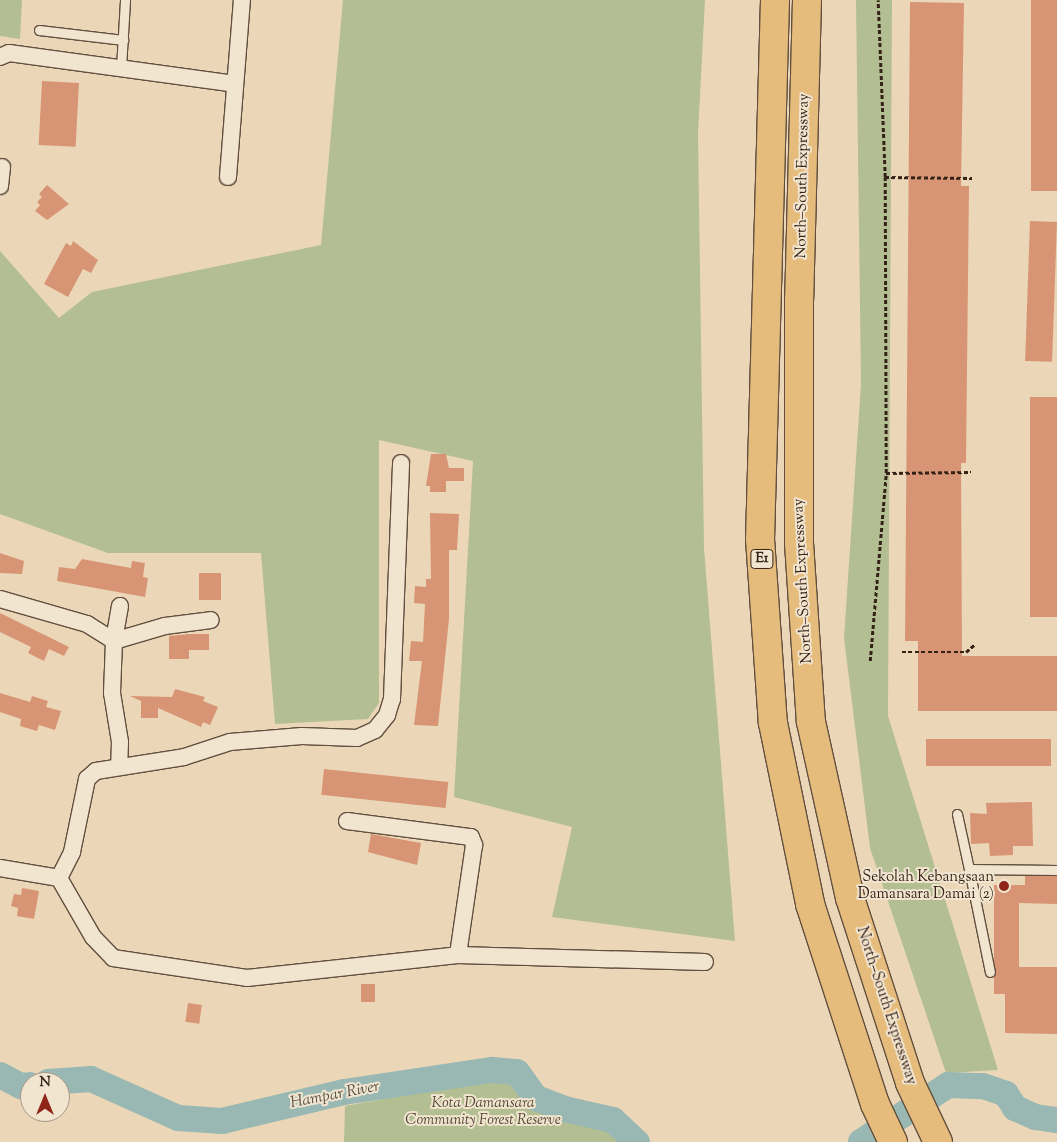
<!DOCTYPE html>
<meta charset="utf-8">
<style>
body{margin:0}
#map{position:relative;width:1057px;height:1142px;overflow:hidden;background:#ebd7b7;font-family:"Sorts Mill Goudy",serif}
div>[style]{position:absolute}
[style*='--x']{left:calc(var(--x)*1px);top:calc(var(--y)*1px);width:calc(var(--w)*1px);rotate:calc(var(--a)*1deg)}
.green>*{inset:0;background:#b3bf92}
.river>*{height:26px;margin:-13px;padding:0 13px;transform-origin:13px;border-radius:13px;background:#99b8b3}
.building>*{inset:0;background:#d89575;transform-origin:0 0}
.path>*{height:2.5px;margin-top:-1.25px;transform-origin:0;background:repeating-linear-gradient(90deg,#352217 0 4px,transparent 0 6.5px)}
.roads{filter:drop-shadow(1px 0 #624f3f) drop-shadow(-1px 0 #624f3f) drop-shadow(0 1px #624f3f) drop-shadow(0 -1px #624f3f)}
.lane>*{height:9px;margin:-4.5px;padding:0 4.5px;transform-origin:4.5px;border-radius:4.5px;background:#f2e5d0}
.street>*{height:16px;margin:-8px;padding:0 8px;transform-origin:8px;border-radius:8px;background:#f2e5d0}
.highway>*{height:28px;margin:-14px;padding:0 14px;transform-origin:14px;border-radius:14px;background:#e6bc7c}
.dots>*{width:14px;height:14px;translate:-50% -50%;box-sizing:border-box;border:2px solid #f2e5d0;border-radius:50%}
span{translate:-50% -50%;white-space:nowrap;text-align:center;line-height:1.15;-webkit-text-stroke:4px #f2e5d0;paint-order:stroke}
.shield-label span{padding:1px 4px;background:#f2e5d0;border:1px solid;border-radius:4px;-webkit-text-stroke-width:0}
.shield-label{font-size:14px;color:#352217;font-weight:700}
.street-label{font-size:15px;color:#352217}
.poi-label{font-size:15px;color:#352217}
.right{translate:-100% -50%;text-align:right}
.park-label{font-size:15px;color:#544936;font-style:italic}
.water-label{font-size:16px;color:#534f46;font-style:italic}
.north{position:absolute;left:20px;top:1072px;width:50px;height:50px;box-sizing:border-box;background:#f2e5d0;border:1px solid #a69786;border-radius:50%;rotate:0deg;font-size:14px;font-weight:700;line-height:20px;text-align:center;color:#352217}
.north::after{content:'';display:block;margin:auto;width:18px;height:22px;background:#8f2418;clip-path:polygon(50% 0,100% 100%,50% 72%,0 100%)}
</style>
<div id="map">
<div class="green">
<div style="clip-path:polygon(0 0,22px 0,20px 39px,0 36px)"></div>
<div style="clip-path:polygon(343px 0,705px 0,698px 134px,704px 548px,735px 941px,552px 917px,572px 827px,454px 797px,473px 461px,379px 440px,379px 703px,368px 719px,275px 724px,261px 553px,108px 553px,0 514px,0 251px,59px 318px,92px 292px,321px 245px)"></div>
<div style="clip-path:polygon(856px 0,892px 0,888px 716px,998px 1070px,946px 1073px,870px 848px,844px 638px,861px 384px)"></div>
<div style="clip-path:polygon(483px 1081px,514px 1082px,531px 1103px,562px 1119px,608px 1129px,622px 1142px,344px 1142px,345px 1106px)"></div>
</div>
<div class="river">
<div style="--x:0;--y:1075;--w:24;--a:28"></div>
<div style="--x:21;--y:1086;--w:9;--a:-6"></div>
<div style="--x:48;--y:1082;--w:43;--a:-4"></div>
<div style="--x:91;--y:1079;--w:95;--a:24.1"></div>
<div style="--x:178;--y:1118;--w:44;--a:3.9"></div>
<div style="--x:222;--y:1121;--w:125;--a:-13.4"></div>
<div style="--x:344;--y:1092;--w:150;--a:-8.5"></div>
<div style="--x:492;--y:1070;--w:25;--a:5"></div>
<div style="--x:517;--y:1072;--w:32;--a:54"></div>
<div style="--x:536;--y:1098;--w:30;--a:21"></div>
<div style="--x:564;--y:1109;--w:50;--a:12.7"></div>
<div style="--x:613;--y:1120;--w:33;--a:43"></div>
<div style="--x:861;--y:1142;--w:104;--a:-33.2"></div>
<div style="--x:948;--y:1085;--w:35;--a:2"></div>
<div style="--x:983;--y:1086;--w:24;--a:19"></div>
<div style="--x:1006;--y:1094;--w:17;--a:57"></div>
<div style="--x:1015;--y:1108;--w:22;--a:24"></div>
<div style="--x:1035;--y:1117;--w:22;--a:8"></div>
</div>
<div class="building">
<div style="left:1031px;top:0;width:26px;height:191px"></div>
<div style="clip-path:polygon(910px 2px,964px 3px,961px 186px,969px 186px,966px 463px,961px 463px,962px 656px,1057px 656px,1057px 711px,918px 711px,918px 641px,905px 641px)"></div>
<div style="left:42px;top:81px;width:37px;height:64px;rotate:3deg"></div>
<div style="clip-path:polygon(47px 185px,69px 204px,47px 220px,35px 211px,40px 205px,37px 202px,42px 197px,39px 194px)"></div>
<div style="left:1030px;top:221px;width:27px;height:140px;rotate:2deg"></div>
<div style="clip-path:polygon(73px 241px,98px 260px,91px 273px,83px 269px,68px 297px,44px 284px,66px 243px,71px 246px)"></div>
<div style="left:1030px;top:397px;width:27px;height:220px"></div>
<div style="clip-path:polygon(431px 454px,446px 454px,449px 468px,464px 468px,464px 481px,446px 481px,446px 492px,430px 492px,430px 486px,426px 486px)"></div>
<div style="clip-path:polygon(430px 513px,459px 514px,457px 550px,449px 550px,449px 619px,438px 726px,414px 725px,422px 661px,409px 661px,411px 641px,423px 642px,425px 604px,414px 603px,415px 586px,426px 587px,426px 579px,431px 579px)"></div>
<div style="clip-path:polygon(0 553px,24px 561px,22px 574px,0 573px)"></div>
<div style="clip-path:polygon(82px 559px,131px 568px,132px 561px,145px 563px,143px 577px,148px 578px,145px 597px,57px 581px,59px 567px,75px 569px)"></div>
<div style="left:199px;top:573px;width:22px;height:27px"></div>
<div style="clip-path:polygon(0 613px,69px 647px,64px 656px,49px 649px,44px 661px,28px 653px,31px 647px,0 632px)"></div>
<div style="clip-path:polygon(189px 634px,209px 634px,209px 650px,189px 650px,189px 659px,169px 659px,169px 636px)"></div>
<div style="clip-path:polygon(175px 689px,205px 697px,203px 701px,218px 707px,210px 725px,203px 722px,201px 727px,158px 708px,158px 718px,141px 718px,141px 701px,130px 696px,172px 697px)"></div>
<div style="clip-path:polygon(0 693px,30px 702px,32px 696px,48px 701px,46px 707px,61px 711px,55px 730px,39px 725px,37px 731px,20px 726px,21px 719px,0 712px)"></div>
<div style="left:926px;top:739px;width:125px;height:27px"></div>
<div style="left:324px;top:769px;width:125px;height:26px;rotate:6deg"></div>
<div style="clip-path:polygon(1032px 802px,1033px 846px,1013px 846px,1013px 855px,990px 856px,989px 843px,971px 844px,970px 813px,987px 814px,986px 803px)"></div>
<div style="clip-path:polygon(371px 834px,421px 843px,417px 865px,368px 852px)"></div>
<div style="clip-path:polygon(1025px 876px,1057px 876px,1057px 904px,1019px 903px,1019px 967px,1057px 967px,1057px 1034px,1005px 1033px,1005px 994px,994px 994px,994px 885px,1025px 885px)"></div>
<div style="clip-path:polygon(22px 888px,39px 891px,34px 919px,17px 916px,18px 908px,11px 906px,14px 894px,21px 895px)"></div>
<div style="left:361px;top:984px;width:14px;height:18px"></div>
<div style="left:188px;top:1003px;width:14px;height:19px;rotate:8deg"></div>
</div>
<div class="path">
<div style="--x:885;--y:177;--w:87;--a:0.7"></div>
<div style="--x:886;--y:473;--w:85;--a:-0.7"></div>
<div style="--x:902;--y:652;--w:64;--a:0"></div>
<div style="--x:966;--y:652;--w:11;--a:-41"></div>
<div style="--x:870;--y:661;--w:189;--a:-85.1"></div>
<div style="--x:886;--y:473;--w:296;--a:-90.2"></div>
<div style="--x:885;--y:177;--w:177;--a:-92.3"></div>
</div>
<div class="roads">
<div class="lane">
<div style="--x:39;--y:30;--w:85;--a:6.8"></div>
<div style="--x:121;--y:68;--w:68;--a:-86.6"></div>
<div style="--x:957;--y:814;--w:56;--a:77.7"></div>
<div style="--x:969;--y:869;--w:88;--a:0.7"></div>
<div style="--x:969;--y:869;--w:105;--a:78.5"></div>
</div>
<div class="street">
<div style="--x:0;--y:57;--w:10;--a:-24"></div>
<div style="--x:9;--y:53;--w:228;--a:7.8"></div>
<div style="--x:228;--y:177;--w:178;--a:-85.5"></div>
<div style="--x:0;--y:186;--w:19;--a:-84"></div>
<div style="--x:0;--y:599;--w:91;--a:16"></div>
<div style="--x:87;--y:624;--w:32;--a:32"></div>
<div style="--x:114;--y:641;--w:52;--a:92.2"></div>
<div style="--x:112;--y:693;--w:50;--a:80.7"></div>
<div style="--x:120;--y:742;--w:25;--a:92"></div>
<div style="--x:120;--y:606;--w:36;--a:100"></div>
<div style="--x:114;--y:641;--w:53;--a:-16.4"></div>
<div style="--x:165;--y:626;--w:46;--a:-7.4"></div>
<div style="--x:347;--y:821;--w:125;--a:7.4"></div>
<div style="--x:471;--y:837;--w:9;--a:69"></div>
<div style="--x:474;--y:845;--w:111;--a:98.3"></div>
<div style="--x:0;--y:868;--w:60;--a:9.6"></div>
<div style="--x:59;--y:878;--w:29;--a:-63"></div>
<div style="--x:72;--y:852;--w:75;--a:-78.4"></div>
<div style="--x:87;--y:779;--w:12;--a:-42"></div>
<div style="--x:96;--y:771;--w:89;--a:-9"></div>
<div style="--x:184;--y:757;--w:48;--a:-18.1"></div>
<div style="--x:230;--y:742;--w:72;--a:-4.8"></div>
<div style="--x:302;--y:736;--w:55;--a:2.1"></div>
<div style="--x:357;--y:738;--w:20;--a:-24"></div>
<div style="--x:375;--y:730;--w:19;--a:-51"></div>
<div style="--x:387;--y:715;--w:17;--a:-73"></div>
<div style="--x:392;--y:699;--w:236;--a:-87.8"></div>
<div style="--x:59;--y:878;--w:68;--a:60"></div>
<div style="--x:93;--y:937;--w:29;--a:46"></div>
<div style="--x:113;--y:958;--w:135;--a:8.5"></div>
<div style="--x:247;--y:978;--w:212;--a:-6.2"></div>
<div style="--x:458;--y:955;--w:247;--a:1.6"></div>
</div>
<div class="highway">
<div style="--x:775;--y:0;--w:539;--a:91.59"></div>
<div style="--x:760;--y:539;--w:184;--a:86"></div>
<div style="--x:773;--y:723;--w:185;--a:78.4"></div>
<div style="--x:810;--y:904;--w:210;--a:72"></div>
<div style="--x:875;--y:1104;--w:42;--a:64.7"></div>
<div style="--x:807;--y:0;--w:299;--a:91.5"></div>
<div style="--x:799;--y:299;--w:244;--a:90"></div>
<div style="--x:799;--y:543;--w:179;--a:86.2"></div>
<div style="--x:811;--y:722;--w:180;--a:77.5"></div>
<div style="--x:850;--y:898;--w:194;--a:72"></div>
<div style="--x:910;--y:1083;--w:65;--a:64.6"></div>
</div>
</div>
<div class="dots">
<div style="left:1004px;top:886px;background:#8f2418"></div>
</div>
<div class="shield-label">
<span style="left:762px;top:559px">E1</span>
</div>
<div class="street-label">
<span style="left:803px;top:176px;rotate:-89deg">North–South Expressway</span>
<span style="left:803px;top:581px;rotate:-93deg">North–South Expressway</span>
<span style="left:886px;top:1006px;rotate:72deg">North–South Expressway</span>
</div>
<div class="poi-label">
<span class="right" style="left:994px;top:886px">Sekolah Kebangsaan<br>Damansara Damai (2)</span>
</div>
<div class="park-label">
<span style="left:483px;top:1112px">Kota Damansara<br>Community Forest Reserve</span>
</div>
<div class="water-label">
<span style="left:335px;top:1096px;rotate:-11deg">Hampar River</span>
</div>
<div class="north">N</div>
</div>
